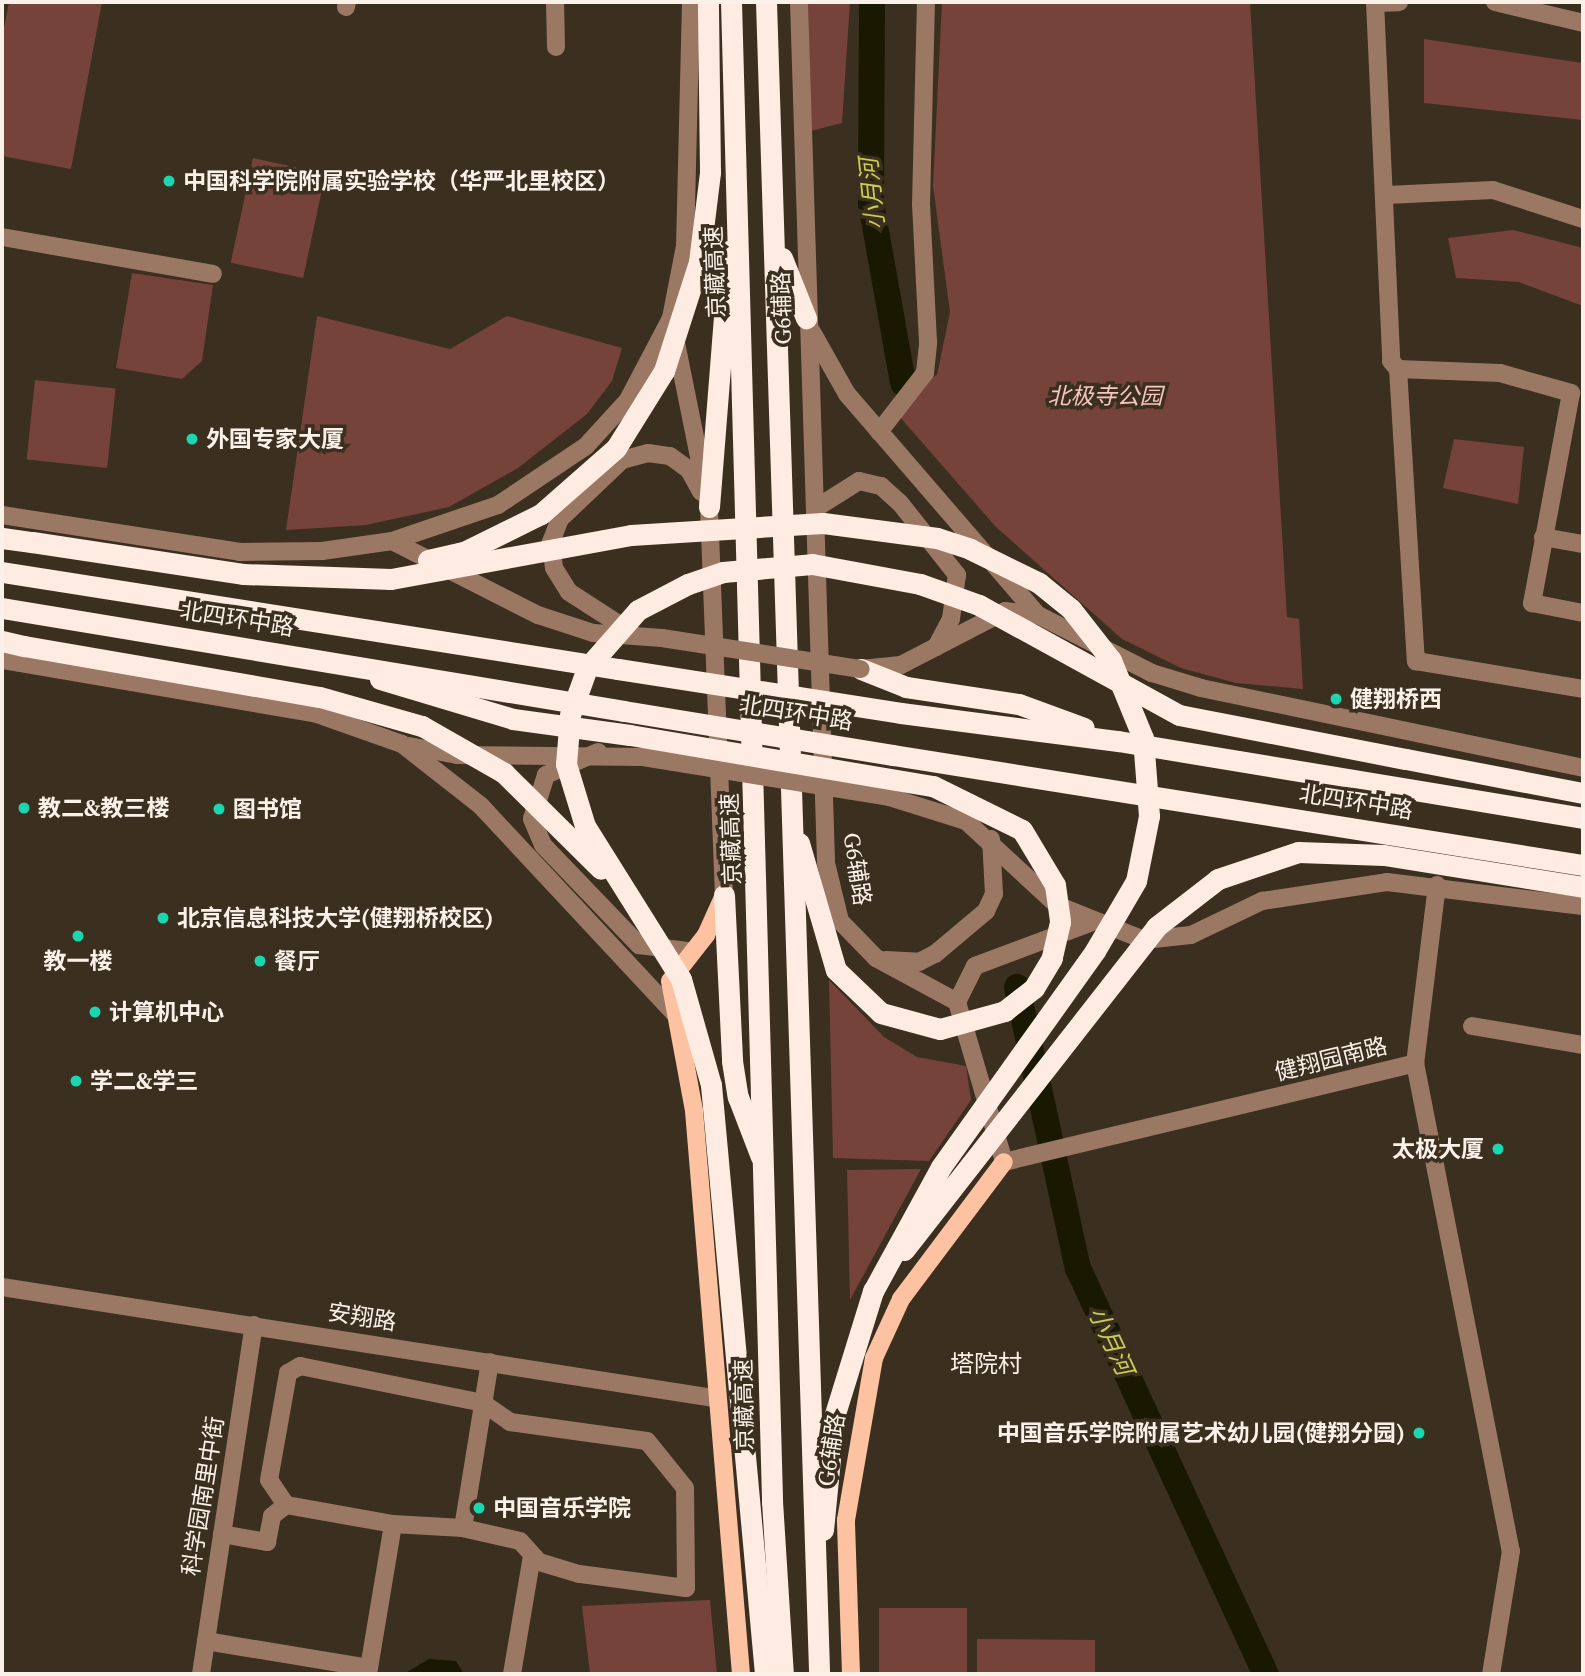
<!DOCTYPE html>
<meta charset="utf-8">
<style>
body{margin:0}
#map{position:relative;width:1585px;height:1676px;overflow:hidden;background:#3b2f20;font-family:"Source Serif 4","Noto Sans SC",serif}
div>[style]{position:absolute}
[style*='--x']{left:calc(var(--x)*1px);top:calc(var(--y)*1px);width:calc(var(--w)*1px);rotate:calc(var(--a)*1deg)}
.green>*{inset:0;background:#76433b;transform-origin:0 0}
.water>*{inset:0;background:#181900}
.river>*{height:26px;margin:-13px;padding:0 13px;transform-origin:13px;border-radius:13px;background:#181900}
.minor>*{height:18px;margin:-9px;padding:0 9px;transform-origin:9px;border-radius:9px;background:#9b7864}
.major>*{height:18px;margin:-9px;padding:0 9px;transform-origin:9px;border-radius:9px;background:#fcc2a1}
.highway>*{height:21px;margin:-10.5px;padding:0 10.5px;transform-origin:10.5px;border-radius:10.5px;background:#feece2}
.minor-bridge>*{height:18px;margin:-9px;padding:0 9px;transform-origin:9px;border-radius:9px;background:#9b7864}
.highway-bridge>*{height:21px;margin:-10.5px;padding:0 10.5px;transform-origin:10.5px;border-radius:10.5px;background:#feece2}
.dots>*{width:19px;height:19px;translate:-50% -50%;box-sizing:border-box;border:4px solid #3b2f20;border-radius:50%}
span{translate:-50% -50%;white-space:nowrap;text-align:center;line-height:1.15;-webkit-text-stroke:7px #3b2f20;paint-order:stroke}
.poi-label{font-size:23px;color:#faf1e8;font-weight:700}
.left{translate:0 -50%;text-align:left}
.right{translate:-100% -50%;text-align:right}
.street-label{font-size:23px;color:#faf1e8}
.park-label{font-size:23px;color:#f9c6bd;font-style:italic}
.water-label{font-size:24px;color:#c7cf51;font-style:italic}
.neighbourhood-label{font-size:24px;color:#faf1e8}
.frame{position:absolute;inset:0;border:4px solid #faf1e8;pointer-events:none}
</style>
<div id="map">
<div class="green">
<div style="clip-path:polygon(9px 2px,102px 2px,71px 169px,2px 156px,2px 39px)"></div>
<div style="clip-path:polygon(808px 2px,850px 2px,842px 123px,811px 131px)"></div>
<div style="clip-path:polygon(942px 2px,1250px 2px,1287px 617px,1299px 619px,1303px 689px,1236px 683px,1181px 668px,1122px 639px,996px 527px,892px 408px,913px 386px,937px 375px,950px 312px,933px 186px)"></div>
<div style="clip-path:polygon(1424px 39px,1582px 63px,1583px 120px,1424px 103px)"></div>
<div style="left:253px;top:158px;width:74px;height:107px;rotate:12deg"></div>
<div style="clip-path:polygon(1513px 230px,1583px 248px,1583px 306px,1519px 282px,1456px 278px,1448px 238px)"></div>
<div style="clip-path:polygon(132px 273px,213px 285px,202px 361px,182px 379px,116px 368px)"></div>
<div style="clip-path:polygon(317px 316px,450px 349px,507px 316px,622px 348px,612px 381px,587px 414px,518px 468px,449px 507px,366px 525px,286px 530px)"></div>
<div style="left:35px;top:380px;width:81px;height:80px;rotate:6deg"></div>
<div style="clip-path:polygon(1454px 439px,1524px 447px,1518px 504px,1443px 488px)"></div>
<div style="clip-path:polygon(829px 980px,884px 1037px,917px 1057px,966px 1066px,971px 1100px,929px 1161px,833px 1158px)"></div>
<div style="clip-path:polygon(921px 1169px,850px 1300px,847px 1170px)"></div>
<div style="clip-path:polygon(710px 1600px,717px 1674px,590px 1674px,582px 1606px)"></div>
<div style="left:879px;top:1608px;width:88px;height:66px"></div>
<div style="clip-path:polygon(977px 1639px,1095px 1640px,1095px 1673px,1188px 1674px,977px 1674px)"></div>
</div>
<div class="water">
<div style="clip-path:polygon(429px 1659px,456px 1661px,464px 1674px,404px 1674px)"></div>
</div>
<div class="river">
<div style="--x:872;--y:2;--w:201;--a:90.3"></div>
<div style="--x:871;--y:203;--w:183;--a:79.9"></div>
<div style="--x:1017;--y:987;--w:288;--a:77.8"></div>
<div style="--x:1078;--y:1268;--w:447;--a:65.2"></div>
</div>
<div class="minor">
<div style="--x:555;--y:2;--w:45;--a:88.7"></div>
<div style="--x:691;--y:2;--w:244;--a:91.4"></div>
<div style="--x:685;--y:246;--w:73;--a:101"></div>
<div style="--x:671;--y:318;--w:193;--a:78.6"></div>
<div style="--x:709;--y:507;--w:388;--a:87.8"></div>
<div style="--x:799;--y:2;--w:861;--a:88.2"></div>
<div style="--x:826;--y:863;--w:60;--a:76.4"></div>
<div style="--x:840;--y:921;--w:52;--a:45.8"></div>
<div style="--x:876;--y:958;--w:92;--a:28.5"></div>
<div style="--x:957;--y:1002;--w:167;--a:73.6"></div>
<div style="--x:1004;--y:1162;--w:423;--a:-13.5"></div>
<div style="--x:1375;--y:2;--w:359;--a:87.4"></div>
<div style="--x:1391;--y:361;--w:11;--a:49"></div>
<div style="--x:1398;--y:369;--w:293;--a:86.5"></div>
<div style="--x:1416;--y:661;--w:169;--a:9.5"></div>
<div style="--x:1495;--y:2;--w:90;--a:13.4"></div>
<div style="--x:1375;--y:3;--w:24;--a:-2"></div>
<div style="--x:346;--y:7;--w:5;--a:-79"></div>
<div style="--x:1387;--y:195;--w:106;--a:-2.7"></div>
<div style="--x:1493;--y:190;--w:95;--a:17.9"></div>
<div style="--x:2;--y:237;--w:214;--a:9.9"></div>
<div style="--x:812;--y:332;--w:71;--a:60.6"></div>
<div style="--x:847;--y:394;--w:292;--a:49.2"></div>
<div style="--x:1398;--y:369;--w:102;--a:2.2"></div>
<div style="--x:1500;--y:373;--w:74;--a:15.7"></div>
<div style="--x:1571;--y:393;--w:214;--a:100.5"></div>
<div style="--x:1532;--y:603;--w:52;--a:11.1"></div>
<div style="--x:879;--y:432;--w:75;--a:-52.1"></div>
<div style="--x:925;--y:373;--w:31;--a:-84"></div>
<div style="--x:928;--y:342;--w:137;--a:-92.9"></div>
<div style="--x:921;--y:205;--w:203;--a:-88.6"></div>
<div style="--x:816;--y:508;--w:51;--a:-32.1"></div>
<div style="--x:859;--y:481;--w:23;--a:13"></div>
<div style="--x:881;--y:486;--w:25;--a:42"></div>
<div style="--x:900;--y:503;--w:92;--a:51.6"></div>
<div style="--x:957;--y:575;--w:44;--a:97.8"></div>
<div style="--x:951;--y:619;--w:32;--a:118"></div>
<div style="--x:2;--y:515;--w:241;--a:8.8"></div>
<div style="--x:240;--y:552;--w:82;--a:-0.7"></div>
<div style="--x:322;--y:551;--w:71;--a:-8.1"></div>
<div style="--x:392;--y:541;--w:164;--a:26.9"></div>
<div style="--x:538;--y:615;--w:58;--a:18.1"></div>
<div style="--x:593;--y:633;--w:69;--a:4.1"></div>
<div style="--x:1543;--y:537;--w:41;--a:9.9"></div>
<div style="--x:392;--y:541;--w:112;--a:-18.8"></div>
<div style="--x:498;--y:505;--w:106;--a:-33.8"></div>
<div style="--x:586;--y:446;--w:62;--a:-47.6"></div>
<div style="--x:628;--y:400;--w:93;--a:-62.3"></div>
<div style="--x:631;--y:632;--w:74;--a:-147.2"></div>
<div style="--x:569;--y:592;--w:28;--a:-122"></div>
<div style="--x:554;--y:568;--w:26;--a:-97"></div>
<div style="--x:551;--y:542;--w:25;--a:-69"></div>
<div style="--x:560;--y:519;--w:86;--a:-43.6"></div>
<div style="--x:622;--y:460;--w:27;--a:-15"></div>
<div style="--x:648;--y:453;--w:22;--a:8"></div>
<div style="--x:670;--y:456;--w:24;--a:36"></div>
<div style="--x:689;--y:470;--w:25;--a:61"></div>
<div style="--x:2;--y:660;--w:320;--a:9.7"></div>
<div style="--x:317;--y:714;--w:90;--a:19.4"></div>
<div style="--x:402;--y:744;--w:100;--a:38.1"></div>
<div style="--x:481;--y:806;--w:282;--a:47"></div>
<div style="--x:861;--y:669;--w:40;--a:-5.7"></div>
<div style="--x:901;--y:665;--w:117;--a:-27.4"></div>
<div style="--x:1005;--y:611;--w:33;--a:7"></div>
<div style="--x:1038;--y:615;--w:128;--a:27"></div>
<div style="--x:1152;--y:673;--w:51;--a:17"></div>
<div style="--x:1201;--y:688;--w:390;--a:11.8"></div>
<div style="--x:409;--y:746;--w:49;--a:10.6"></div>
<div style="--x:457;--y:755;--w:186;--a:0.6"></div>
<div style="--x:598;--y:752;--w:57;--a:156.1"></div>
<div style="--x:546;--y:775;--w:46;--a:107.7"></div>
<div style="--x:532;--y:819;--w:28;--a:67"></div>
<div style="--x:543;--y:845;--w:139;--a:46.2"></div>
<div style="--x:639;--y:945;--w:49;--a:7"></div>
<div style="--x:889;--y:797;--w:81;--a:17.3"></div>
<div style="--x:966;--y:821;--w:124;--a:42.7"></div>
<div style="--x:1057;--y:905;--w:94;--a:21.9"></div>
<div style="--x:1144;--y:940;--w:47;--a:-6.1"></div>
<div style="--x:1191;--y:935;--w:79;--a:-25.6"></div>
<div style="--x:1262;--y:901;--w:126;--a:-8.6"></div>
<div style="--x:1387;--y:882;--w:197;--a:7"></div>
<div style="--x:1437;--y:885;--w:179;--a:97"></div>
<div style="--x:1415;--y:1063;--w:497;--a:78.9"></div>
<div style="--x:1511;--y:1551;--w:125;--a:99.2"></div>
<div style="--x:886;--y:960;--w:33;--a:3"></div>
<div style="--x:919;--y:962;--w:18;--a:-27"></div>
<div style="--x:935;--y:954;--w:67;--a:-40.1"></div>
<div style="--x:986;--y:911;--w:19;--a:-65"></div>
<div style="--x:994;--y:894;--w:55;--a:-93.1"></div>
<div style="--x:957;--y:1002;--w:40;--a:-63.4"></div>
<div style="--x:975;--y:966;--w:123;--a:-20.5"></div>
<div style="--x:1472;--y:1026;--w:113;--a:9.7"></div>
<div style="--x:2;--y:1287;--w:721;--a:8.86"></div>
<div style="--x:300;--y:1366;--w:187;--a:11.4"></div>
<div style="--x:483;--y:1403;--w:33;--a:35"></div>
<div style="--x:510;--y:1422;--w:138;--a:7.9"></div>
<div style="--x:647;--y:1441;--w:60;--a:51"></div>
<div style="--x:685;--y:1488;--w:100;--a:89.4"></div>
<div style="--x:686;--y:1588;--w:108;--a:-172.5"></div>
<div style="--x:579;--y:1574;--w:42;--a:-163.3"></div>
<div style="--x:539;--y:1562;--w:28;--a:-132"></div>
<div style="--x:520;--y:1541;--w:58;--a:-167.2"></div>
<div style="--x:463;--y:1528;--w:70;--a:-176.7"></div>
<div style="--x:393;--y:1524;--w:109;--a:-169.9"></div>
<div style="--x:286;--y:1505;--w:30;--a:-124"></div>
<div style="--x:269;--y:1480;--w:109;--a:-79.9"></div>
<div style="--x:288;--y:1373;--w:14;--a:-30"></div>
<div style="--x:463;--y:1528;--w:168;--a:-80.8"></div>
<div style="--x:222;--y:1534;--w:46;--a:10.1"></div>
<div style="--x:267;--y:1542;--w:26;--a:-79"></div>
<div style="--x:272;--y:1516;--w:18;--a:-38"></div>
<div style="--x:206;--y:1641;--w:165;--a:9.4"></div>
<div style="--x:201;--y:1674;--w:353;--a:-81.4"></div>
<div style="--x:368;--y:1674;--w:152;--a:-80.5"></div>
<div style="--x:512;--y:1674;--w:120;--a:-80.4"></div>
</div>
<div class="major">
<div style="--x:724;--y:895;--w:44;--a:114.2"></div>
<div style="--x:706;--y:935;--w:58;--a:128"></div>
<div style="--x:670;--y:981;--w:132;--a:79.5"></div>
<div style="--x:694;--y:1111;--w:565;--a:85.23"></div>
<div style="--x:851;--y:1674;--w:154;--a:-91.9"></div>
<div style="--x:846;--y:1520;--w:164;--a:-80.2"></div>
<div style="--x:874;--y:1358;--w:65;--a:-65.4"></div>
<div style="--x:901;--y:1299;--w:171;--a:-53.1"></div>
</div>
<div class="highway">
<div style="--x:731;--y:2;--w:1500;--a:88.43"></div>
<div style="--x:772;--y:1501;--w:173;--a:86.4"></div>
<div style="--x:766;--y:2;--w:1673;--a:88.18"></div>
<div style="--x:782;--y:258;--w:65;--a:68.2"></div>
<div style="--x:699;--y:262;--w:91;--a:-83"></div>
<div style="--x:710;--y:172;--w:170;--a:-90.7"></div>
<div style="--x:709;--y:507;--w:257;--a:-85.5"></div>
<div style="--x:2;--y:538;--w:30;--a:8"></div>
<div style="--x:2;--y:572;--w:624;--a:8.95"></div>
<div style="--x:2;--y:608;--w:630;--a:9.4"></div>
<div style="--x:2;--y:641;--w:23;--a:13"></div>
<div style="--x:861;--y:669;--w:48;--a:21.8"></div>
<div style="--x:906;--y:687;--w:114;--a:8.6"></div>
<div style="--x:1019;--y:704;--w:69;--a:20.3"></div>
<div style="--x:380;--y:679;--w:139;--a:16.7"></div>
<div style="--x:513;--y:719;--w:118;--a:7.8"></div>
<div style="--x:901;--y:713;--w:219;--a:7.4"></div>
<div style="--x:1118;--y:741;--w:471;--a:9.4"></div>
<div style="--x:893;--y:755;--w:699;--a:9.06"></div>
<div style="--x:1406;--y:759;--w:180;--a:10.9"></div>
<div style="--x:799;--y:843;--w:132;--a:73.8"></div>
<div style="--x:836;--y:970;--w:62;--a:43.7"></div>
<div style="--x:881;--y:1013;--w:61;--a:15.2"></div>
<div style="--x:1298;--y:852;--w:86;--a:2"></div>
<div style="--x:1384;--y:855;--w:202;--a:9.1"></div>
<div style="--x:724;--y:895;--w:166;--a:87.2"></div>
<div style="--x:732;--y:1061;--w:36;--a:81"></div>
<div style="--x:738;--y:1097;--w:64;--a:69"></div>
<div style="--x:711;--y:1085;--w:591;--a:84.76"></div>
<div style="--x:823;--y:1530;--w:114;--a:-84.4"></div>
<div style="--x:834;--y:1417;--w:132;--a:-72.8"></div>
</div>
<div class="minor-bridge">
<div style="--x:662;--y:638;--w:201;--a:8.9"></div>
<div style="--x:643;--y:757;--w:249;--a:9.2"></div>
</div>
<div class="highway-bridge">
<div style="--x:32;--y:542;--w:213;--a:8.6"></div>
<div style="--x:243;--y:574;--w:148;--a:1.9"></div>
<div style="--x:391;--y:579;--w:244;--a:-10.4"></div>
<div style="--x:631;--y:535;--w:192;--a:-3.6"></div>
<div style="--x:823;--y:523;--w:115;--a:7.5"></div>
<div style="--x:937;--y:538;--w:35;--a:18"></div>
<div style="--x:970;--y:549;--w:77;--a:26.2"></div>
<div style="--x:1039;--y:583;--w:41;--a:39.1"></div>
<div style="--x:1071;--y:609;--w:65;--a:51.9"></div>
<div style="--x:1111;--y:660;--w:84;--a:67.7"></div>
<div style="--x:1143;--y:738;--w:78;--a:85.6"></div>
<div style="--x:1149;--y:816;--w:66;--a:101.3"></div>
<div style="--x:1136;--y:881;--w:81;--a:120.4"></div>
<div style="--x:1095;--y:951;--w:265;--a:125.5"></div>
<div style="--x:941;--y:1167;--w:141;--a:118.7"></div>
<div style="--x:428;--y:560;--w:37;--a:-13"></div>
<div style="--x:464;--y:552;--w:86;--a:-26.3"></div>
<div style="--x:541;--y:514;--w:100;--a:-41.3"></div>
<div style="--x:616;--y:448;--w:91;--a:-58.1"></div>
<div style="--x:664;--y:371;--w:114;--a:-72.2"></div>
<div style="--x:24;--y:646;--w:300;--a:9.8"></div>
<div style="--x:320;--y:697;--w:106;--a:15.9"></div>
<div style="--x:422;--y:726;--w:95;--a:29.8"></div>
<div style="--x:504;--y:773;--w:136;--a:44.7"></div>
<div style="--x:618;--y:669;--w:286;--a:8.8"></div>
<div style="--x:624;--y:711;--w:273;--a:9.3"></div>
<div style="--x:630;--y:735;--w:307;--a:9.6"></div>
<div style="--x:933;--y:786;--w:99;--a:26.3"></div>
<div style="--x:1022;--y:830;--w:64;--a:59"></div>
<div style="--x:1055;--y:885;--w:37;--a:82"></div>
<div style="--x:1060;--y:922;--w:37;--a:103"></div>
<div style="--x:1052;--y:958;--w:35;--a:121"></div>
<div style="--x:1034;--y:988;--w:37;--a:142"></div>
<div style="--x:1005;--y:1011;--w:67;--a:164.5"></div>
<div style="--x:711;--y:1085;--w:110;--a:-105.8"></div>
<div style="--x:681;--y:979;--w:181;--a:-122.1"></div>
<div style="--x:585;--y:826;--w:65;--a:-107"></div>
<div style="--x:566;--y:764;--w:49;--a:-85.3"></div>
<div style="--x:570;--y:715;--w:50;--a:-70.1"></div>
<div style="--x:587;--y:668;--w:77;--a:-48.7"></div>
<div style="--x:638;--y:610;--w:56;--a:-27.5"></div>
<div style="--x:688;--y:584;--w:37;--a:-19"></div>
<div style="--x:723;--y:572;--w:89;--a:-5.1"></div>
<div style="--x:812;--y:564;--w:110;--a:10.5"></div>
<div style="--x:920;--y:584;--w:63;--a:19.6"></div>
<div style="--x:979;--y:605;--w:228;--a:28.8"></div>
<div style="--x:1179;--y:715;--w:231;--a:11"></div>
<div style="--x:904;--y:1250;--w:410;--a:-52"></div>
<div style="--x:1156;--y:927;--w:78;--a:-37.7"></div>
<div style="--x:1218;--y:879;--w:84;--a:-18.6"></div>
</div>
<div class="dots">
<div style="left:169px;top:181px;background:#1cd5b1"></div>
<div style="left:192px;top:439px;background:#1cd5b1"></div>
<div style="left:1336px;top:699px;background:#1cd5b1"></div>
<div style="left:24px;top:808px;background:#1cd5b1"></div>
<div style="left:219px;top:809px;background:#1cd5b1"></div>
<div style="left:163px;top:918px;background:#1cd5b1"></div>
<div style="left:78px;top:936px;background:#1cd5b1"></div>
<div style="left:260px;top:961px;background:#1cd5b1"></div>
<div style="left:95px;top:1012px;background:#1cd5b1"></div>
<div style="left:76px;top:1081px;background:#1cd5b1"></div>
<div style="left:1498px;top:1149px;background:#1cd5b1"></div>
<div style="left:1419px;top:1433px;background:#1cd5b1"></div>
<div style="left:479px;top:1508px;background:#1cd5b1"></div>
</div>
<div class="poi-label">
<span class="left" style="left:183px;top:181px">中国科学院附属实验学校（华严北里校区）</span>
<span class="left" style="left:206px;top:439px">外国专家大厦</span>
<span class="left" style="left:1350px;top:699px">健翔桥西</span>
<span class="left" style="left:38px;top:808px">教二&amp;教三楼</span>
<span class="left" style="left:233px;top:809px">图书馆</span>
<span class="left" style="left:177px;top:918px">北京信息科技大学(健翔桥校区)</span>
<span style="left:78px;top:961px">教一楼</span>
<span class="left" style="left:274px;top:961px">餐厅</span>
<span class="left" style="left:109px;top:1012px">计算机中心</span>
<span class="left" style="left:90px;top:1081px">学二&amp;学三</span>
<span class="right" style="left:1484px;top:1149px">太极大厦</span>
<span class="right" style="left:1405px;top:1433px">中国音乐学院附属艺术幼儿园(健翔分园)</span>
<span class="left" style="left:493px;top:1508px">中国音乐学院</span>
</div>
<div class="street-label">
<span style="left:715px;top:272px;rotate:-92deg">京藏高速</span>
<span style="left:782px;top:308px;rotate:-92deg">G6辅路</span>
<span style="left:237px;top:619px;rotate:9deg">北四环中路</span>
<span style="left:796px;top:713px;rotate:9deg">北四环中路</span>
<span style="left:1356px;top:802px;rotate:9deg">北四环中路</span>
<span style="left:731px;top:839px;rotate:-92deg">京藏高速</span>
<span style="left:857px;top:869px;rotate:81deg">G6辅路</span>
<span style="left:1331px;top:1059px;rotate:-14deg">健翔园南路</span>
<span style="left:362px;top:1317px;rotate:9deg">安翔路</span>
<span style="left:744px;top:1405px;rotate:-91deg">京藏高速</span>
<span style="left:831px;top:1450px;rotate:-81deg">G6辅路</span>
<span style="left:203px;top:1496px;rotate:-81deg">科学园南里中街</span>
</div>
<div class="park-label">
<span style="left:1105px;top:396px">北极寺公园</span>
</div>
<div class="water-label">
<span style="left:872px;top:194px;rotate:-96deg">小月河</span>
<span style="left:1111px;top:1341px;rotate:65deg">小月河</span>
</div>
<div class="neighbourhood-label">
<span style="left:986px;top:1364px">塔院村</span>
</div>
<div class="frame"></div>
</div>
